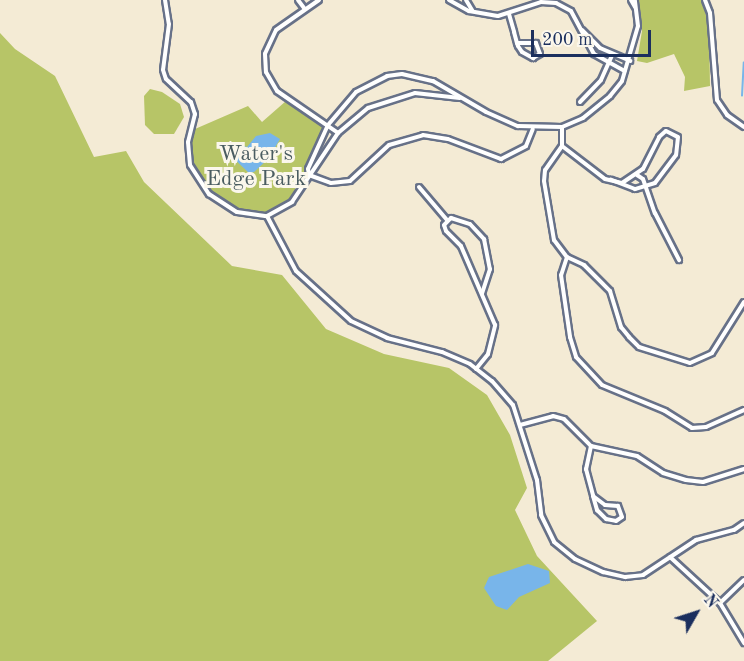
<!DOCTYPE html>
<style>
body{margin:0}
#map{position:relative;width:744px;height:661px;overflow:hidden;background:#f4ebd5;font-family:"Old Standard TT",serif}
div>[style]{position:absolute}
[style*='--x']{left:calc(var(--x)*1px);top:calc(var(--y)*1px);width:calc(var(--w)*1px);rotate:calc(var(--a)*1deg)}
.green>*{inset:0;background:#b7c567}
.water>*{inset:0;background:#78b5ea}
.stream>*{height:1.5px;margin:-0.75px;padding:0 0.75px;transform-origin:0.75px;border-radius:0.75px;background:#78b5ea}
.roads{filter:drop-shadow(2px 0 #677188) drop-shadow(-2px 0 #677188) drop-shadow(0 2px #677188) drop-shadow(0 -2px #677188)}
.minor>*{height:4px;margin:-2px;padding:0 2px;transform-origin:2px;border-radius:2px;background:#fff}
span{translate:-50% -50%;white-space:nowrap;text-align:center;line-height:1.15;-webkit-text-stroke:6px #fbf7ec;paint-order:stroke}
.park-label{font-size:22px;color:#4a5c61}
.north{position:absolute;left:666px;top:583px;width:60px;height:60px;-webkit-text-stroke:4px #fbf7ec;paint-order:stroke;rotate:51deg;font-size:16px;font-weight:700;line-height:24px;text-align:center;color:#1b2f5e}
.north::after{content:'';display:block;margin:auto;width:21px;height:27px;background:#1b2f5e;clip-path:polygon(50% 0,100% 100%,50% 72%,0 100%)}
.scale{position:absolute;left:531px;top:30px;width:120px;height:27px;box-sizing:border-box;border:3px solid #1b2f5e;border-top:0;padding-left:8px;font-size:18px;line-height:21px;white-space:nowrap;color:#1b2f5e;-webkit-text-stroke:4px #fbf7ec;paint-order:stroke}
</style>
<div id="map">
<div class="green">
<div style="clip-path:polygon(639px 0,702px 0,709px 26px,710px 86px,684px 91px,685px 77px,674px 54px,647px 63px,637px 61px,642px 31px)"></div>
<div style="clip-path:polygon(0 33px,15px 49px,55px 76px,94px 157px,126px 151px,144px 182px,232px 266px,282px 275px,326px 329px,384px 354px,449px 368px,487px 395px,510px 435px,527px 488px,515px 510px,537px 556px,597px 621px,548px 661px,0 661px)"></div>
<div style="clip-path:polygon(150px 89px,162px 92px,180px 104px,184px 117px,174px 134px,154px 134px,145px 125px,144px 96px)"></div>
<div style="clip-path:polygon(286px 101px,322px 124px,324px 130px,298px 191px,287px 203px,270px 213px,242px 211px,225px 203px,204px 186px,193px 166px,190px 146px,195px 129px,248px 106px,262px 122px)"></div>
</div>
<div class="water">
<div style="clip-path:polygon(270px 133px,280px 139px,268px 159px,254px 172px,249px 173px,229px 154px,228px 148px,234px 143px,247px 147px,256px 136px)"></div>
<div style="clip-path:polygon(528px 564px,549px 571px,550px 583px,519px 597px,507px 610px,496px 606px,484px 588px,489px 577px)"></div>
</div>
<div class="stream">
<div style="--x:742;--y:96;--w:33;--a:-87"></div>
</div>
<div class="roads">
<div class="minor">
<div style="--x:165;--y:0;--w:24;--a:81"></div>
<div style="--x:169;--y:24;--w:46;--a:97.4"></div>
<div style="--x:163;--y:70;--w:9;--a:72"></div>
<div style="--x:166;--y:79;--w:34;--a:43"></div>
<div style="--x:191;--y:102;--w:13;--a:72"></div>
<div style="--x:195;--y:114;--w:29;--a:104"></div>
<div style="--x:188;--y:142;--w:23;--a:85"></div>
<div style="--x:190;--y:165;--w:35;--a:57"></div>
<div style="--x:209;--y:194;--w:33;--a:33"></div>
<div style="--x:237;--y:212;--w:30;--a:8"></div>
<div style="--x:267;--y:216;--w:29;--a:-29"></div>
<div style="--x:292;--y:202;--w:83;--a:-56.3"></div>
<div style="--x:338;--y:133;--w:39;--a:-40"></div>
<div style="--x:368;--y:108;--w:49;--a:-17.7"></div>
<div style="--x:415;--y:93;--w:45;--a:6.3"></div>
<div style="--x:298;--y:0;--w:10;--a:53"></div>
<div style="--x:319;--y:0;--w:52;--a:145.1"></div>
<div style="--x:276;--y:30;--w:26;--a:115"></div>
<div style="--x:265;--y:54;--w:18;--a:87"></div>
<div style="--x:266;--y:72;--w:22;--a:60"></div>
<div style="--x:277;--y:91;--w:74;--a:34.5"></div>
<div style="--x:449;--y:0;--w:23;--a:29"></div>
<div style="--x:469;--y:11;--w:29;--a:10"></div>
<div style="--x:498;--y:16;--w:45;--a:-18"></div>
<div style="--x:541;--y:2;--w:15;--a:4"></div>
<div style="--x:556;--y:3;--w:17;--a:28"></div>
<div style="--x:571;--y:11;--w:49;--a:61.9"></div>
<div style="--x:594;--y:54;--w:35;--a:29"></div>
<div style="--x:466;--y:0;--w:12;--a:59"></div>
<div style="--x:631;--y:0;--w:8;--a:60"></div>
<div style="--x:705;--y:0;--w:14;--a:69"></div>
<div style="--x:710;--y:13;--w:87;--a:85.4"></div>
<div style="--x:717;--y:100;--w:18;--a:56"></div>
<div style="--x:727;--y:115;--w:21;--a:35"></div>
<div style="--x:509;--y:14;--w:19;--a:74"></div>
<div style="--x:514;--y:32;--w:11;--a:75"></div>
<div style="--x:517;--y:43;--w:3;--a:72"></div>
<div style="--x:518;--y:46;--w:7;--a:56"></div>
<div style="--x:522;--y:52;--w:13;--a:29"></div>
<div style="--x:533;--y:58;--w:8;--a:-30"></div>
<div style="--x:540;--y:54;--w:12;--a:-110"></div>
<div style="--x:536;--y:43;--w:19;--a:180"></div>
<div style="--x:582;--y:30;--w:25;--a:45"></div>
<div style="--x:600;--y:48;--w:33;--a:23"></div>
<div style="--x:580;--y:102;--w:30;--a:-46"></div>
<div style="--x:601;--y:80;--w:27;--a:-66"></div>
<div style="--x:562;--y:127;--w:19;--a:90"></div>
<div style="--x:562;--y:146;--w:29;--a:125"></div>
<div style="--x:545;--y:170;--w:11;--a:95"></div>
<div style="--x:544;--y:181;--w:60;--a:80.4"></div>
<div style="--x:554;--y:240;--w:21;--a:53"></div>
<div style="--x:567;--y:257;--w:19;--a:25"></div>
<div style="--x:584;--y:265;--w:37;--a:45"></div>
<div style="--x:610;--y:291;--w:38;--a:73"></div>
<div style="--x:621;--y:327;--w:13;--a:51"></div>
<div style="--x:629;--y:337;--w:14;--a:45"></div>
<div style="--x:639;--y:347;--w:53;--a:17.4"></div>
<div style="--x:690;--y:363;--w:24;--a:-24"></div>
<div style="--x:712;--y:353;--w:60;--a:-57.9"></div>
<div style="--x:562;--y:146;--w:54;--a:37.5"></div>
<div style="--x:605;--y:179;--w:17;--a:13"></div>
<div style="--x:622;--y:183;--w:25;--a:-34"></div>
<div style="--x:643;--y:169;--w:36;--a:-63"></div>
<div style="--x:659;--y:137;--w:9;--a:-41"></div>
<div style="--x:666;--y:131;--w:13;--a:27"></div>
<div style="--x:678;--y:137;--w:18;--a:96"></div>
<div style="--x:676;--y:155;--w:35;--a:127"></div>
<div style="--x:655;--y:183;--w:21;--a:163"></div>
<div style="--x:635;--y:189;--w:26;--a:-159"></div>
<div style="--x:309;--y:175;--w:6;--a:-99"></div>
<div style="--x:308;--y:169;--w:48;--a:-65.6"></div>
<div style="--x:328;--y:125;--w:43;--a:-49.7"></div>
<div style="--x:356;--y:92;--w:35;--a:-27"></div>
<div style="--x:387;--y:76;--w:15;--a:-8"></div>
<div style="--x:402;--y:74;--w:32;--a:13"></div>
<div style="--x:433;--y:81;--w:61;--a:30.3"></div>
<div style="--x:486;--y:112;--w:35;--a:24"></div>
<div style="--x:518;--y:126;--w:44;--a:1.3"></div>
<div style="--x:562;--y:127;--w:23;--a:-23"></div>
<div style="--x:583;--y:118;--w:35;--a:-39"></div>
<div style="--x:610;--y:96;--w:19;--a:-51"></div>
<div style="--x:622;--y:81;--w:57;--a:-73.8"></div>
<div style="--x:638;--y:26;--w:26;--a:-97"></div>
<div style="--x:309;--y:175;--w:23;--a:20"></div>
<div style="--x:331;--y:183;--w:19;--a:-6"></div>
<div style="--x:350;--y:181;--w:53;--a:-42.7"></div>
<div style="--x:389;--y:145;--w:35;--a:-16"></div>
<div style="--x:423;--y:135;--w:25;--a:9"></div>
<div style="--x:448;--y:139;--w:57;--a:20.7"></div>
<div style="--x:501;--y:159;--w:28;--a:-27"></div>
<div style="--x:526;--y:146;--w:18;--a:-68"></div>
<div style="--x:637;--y:175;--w:7;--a:34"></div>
<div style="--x:643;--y:179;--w:36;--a:71"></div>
<div style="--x:655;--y:213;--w:53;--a:62.9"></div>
<div style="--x:419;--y:187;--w:43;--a:49.7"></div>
<div style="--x:267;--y:216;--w:62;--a:62.2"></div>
<div style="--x:296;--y:271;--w:74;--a:42.3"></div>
<div style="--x:351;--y:321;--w:40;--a:25"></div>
<div style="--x:387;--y:338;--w:57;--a:14.3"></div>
<div style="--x:442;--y:352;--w:30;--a:23"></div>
<div style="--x:470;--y:364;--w:28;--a:38"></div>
<div style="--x:492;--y:381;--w:32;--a:49"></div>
<div style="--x:513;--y:405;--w:79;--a:72.3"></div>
<div style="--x:537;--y:480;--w:35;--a:83"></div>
<div style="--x:541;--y:515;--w:30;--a:64"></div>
<div style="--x:554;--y:542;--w:27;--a:39"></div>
<div style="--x:575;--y:559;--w:31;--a:25"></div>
<div style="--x:603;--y:572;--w:23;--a:13"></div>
<div style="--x:625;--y:577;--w:18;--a:-6"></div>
<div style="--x:643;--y:575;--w:64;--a:-33.4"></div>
<div style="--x:696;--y:540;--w:39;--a:-15"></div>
<div style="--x:734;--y:530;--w:12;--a:-35"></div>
<div style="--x:567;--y:257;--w:19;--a:108"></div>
<div style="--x:561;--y:275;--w:63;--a:81.7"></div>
<div style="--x:570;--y:337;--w:21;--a:73"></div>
<div style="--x:576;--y:357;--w:38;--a:47"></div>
<div style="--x:602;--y:385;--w:68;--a:22.4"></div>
<div style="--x:665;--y:411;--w:32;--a:32"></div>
<div style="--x:692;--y:428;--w:14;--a:-4"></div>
<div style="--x:706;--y:427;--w:42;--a:-24.1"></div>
<div style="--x:476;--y:369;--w:19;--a:-51"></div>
<div style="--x:488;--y:354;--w:30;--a:-76"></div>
<div style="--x:495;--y:325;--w:86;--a:-113.3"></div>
<div style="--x:461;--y:246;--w:21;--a:-135"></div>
<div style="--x:446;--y:231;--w:6;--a:-108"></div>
<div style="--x:444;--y:225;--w:10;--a:-45"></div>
<div style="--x:451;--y:218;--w:20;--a:18"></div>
<div style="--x:470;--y:224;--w:21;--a:47"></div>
<div style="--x:484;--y:239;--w:31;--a:79"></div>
<div style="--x:490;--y:269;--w:26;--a:108"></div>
<div style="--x:520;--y:425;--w:34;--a:-15"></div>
<div style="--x:553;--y:416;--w:11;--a:15"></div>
<div style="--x:564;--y:419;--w:38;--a:45"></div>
<div style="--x:591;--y:446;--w:47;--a:12.3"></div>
<div style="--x:637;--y:456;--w:31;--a:33"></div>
<div style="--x:663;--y:473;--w:24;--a:17"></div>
<div style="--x:686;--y:480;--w:17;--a:7"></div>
<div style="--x:703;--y:482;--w:43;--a:-17.6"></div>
<div style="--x:591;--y:446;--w:24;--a:102"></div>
<div style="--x:586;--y:469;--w:28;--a:75"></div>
<div style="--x:593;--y:496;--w:15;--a:74"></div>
<div style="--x:597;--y:510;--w:13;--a:45"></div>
<div style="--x:606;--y:519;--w:10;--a:11"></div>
<div style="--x:616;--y:521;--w:7;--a:-34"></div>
<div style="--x:622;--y:517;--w:12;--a:-110"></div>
<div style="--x:618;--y:506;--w:13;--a:-176"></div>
<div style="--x:605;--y:505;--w:15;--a:-143"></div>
<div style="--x:670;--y:557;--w:68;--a:42.6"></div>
<div style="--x:720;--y:603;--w:47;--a:59"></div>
<div style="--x:720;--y:603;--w:33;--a:-44"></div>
</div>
</div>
<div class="park-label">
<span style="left:256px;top:167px">Water's<br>Edge Park</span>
</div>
<div class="north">N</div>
<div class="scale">200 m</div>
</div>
